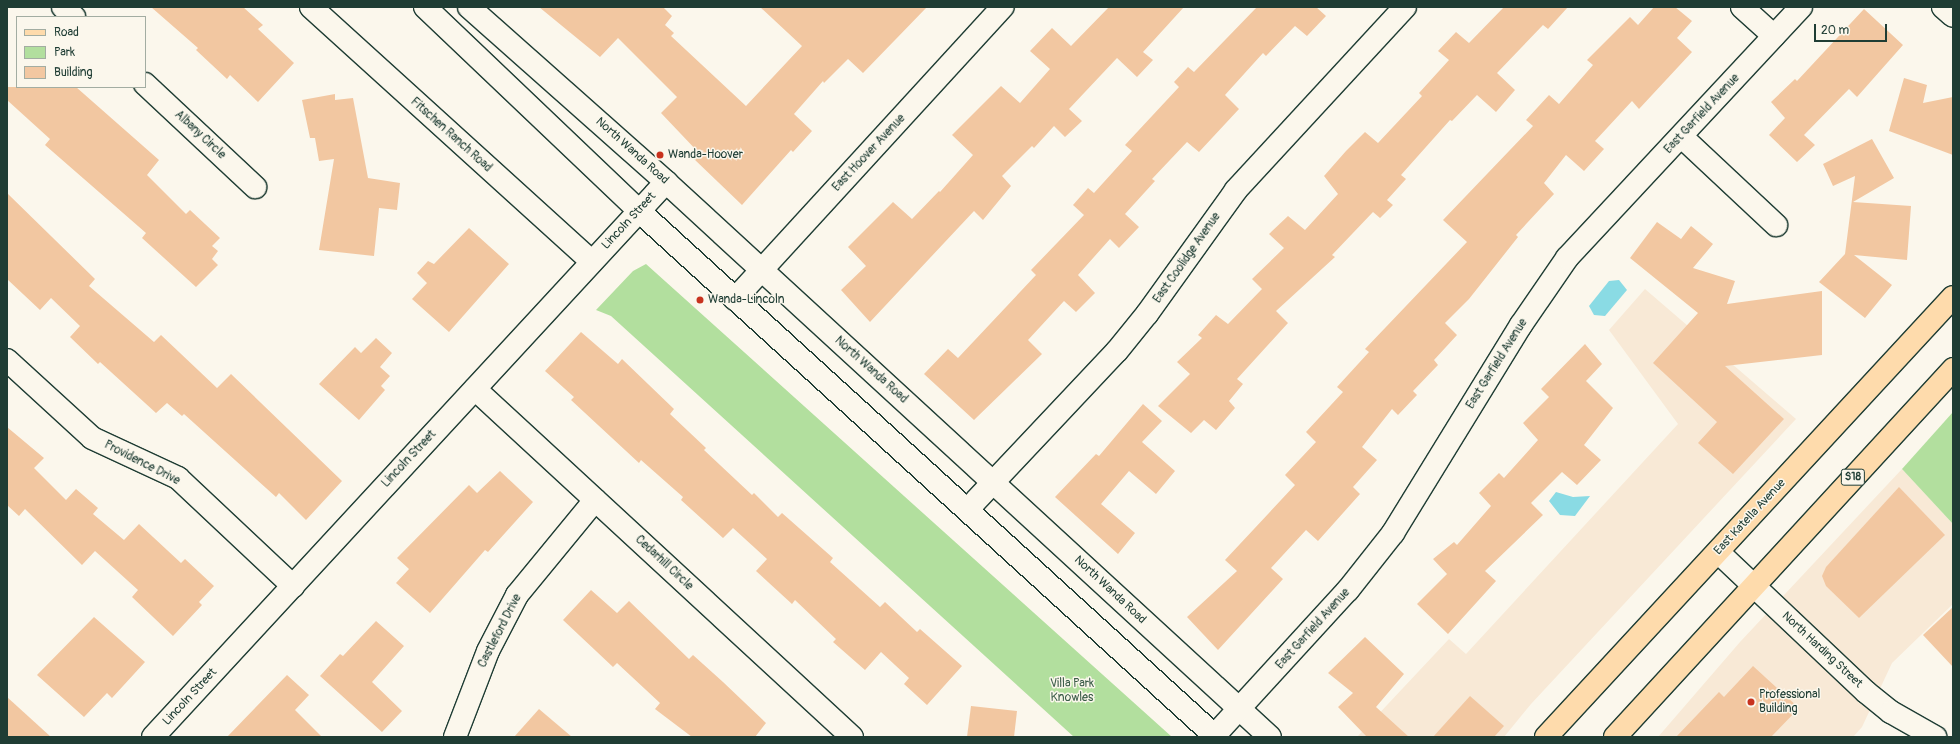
<!DOCTYPE html>
<style>
body{margin:0}
#map{position:relative;width:1960px;height:744px;overflow:hidden;background:#fbf7ec;font-family:Pangolin,sans-serif}
div>[style]{position:absolute}
[style*='--x']{left:calc(var(--x)*1px);top:calc(var(--y)*1px);width:calc(var(--w)*1px);rotate:calc(var(--a)*1deg)}
.built>*{inset:0;background:#f8e9d6}
.green>*{inset:0;background:#b2df9e}
.water>*{inset:0;background:#8adbe4}
.building>*{inset:0;background:#f2c7a1}
.roads{filter:drop-shadow(1px 0 #1f3d34) drop-shadow(-1px 0 #1f3d34) drop-shadow(0 1px #1f3d34) drop-shadow(0 -1px #1f3d34)}
.minor>*{height:22px;margin:-11px;padding:0 11px;transform-origin:11px;border-radius:11px;background:#fbf7ec}
.major>*{height:22px;margin:-11px;padding:0 11px;transform-origin:11px;border-radius:11px;background:#fedbac}
.dots>*{width:11px;height:11px;translate:-50% -50%;box-sizing:border-box;border:2px solid #fbf7ec;border-radius:50%}
span{translate:-50% -50%;white-space:nowrap;text-align:center;line-height:1.15;-webkit-text-stroke:3px #fbf7ec;paint-order:stroke}
.shield-label span{padding:1px 3px;background:#fbf7ec;border:1px solid;border-radius:3px;-webkit-text-stroke-width:0}
.shield-label{font-size:11px;color:#1f3d34;font-weight:700}
.street-label{font-size:12px;color:#1f3d34}
.poi-label{font-size:12px;color:#1f3d34}
.left{translate:0 -50%;text-align:left}
.park-label{font-size:12px;color:#3c5d49}
.frame{position:absolute;inset:0;border:8px solid #1f3d34;pointer-events:none}
.legend{position:absolute;left:16px;top:16px;width:130px;height:72px;box-sizing:border-box;background:#fbf7ec;border:1px solid #a3ada2;margin:0;padding:5px 7px;list-style:none;font-size:12px;color:#1f3d34}
.legend li{display:flex;align-items:center;gap:8px;height:20px}
.legend b{width:20px;border:1px solid #a3ada2}
.scale{position:absolute;left:1814px;top:24px;width:73px;height:18px;box-sizing:border-box;border:2px solid #1f3d34;border-top:0;padding-left:5px;font-size:12px;line-height:14px;white-space:nowrap;color:#1f3d34;-webkit-text-stroke:3px #fbf7ec;paint-order:stroke}
</style>
<div id="map">
<div class="built">
<div style="clip-path:polygon(1645px 289px,1796px 419px,1531px 704px,1504px 737px,1357px 737px,1449px 639px,1466px 654px,1678px 424px,1609px 330px)"></div>
<div style="clip-path:polygon(1902px 469px,1953px 524px,1953px 604px,1892px 663px,1862px 727px,1853px 737px,1658px 737px,1740px 642px)"></div>
</div>
<div class="green">
<div style="clip-path:polygon(646px 264px,1172px 737px,1074px 737px,611px 316px,596px 310px,633px 271px)"></div>
<div style="clip-path:polygon(1953px 412px,1953px 524px,1902px 469px)"></div>
</div>
<div class="water">
<div style="clip-path:polygon(1619px 280px,1627px 290px,1605px 316px,1594px 315px,1589px 306px,1609px 281px)"></div>
<div style="clip-path:polygon(1556px 492px,1573px 497px,1590px 496px,1575px 516px,1560px 515px,1549px 501px)"></div>
</div>
<div class="building">
<div style="clip-path:polygon(151px 7px,243px 7px,263px 25px,258px 29px,294px 63px,258px 102px,230px 75px,227px 79px,196px 50px,198px 48px)"></div>
<div style="clip-path:polygon(539px 7px,663px 7px,672px 16px,665px 25px,674px 33px,671px 36px,746px 106px,802px 46px,760px 7px,927px 7px,863px 73px,848px 59px,824px 83px,823px 81px,794px 114px,812px 131px,793px 152px,791px 150px,742px 205px,694px 159px,699px 153px,661px 113px,677px 97px,618px 38px,600px 57px)"></div>
<div style="clip-path:polygon(1109px 7px,1184px 7px,1143px 52px,1153px 60px,1137px 77px,1117px 58px,1069px 109px,1082px 121px,1065px 137px,1054px 126px,1034px 148px,1032px 146px,1002px 176px,1011px 186px,983px 220px,974px 211px,870px 322px,841px 290px,866px 266px,848px 247px,893px 202px,912px 219px,939px 191px,940px 192px,973px 155px,952px 135px,1001px 86px,1020px 103px,1050px 69px,1030px 51px,1052px 28px,1071px 46px)"></div>
<div style="clip-path:polygon(1257px 7px,1316px 7px,1326px 16px,1307px 36px,1295px 26px,1266px 56px,1263px 53px,1225px 95px,1239px 109px,1199px 152px,1187px 142px,1152px 179px,1155px 181px,1125px 214px,1139px 227px,1119px 248px,1110px 239px,1078px 275px,1095px 293px,1076px 312px,1064px 301px,1028px 340px,1042px 354px,974px 420px,924px 374px,948px 349px,958px 358px,1036px 275px,1031px 270px,1084px 215px,1073px 205px,1088px 188px,1094px 193px,1132px 151px,1125px 145px,1179px 87px,1174px 82px,1188px 67px,1194px 72px)"></div>
<div style="clip-path:polygon(1504px 7px,1568px 7px,1548px 29px,1543px 25px,1497px 73px,1515px 90px,1496px 112px,1477px 95px,1452px 121px,1450px 120px,1401px 175px,1406px 179px,1387px 200px,1393px 205px,1380px 218px,1373px 212px,1332px 255px,1335px 257px,1276px 311px,1288px 323px,1237px 379px,1243px 384px,1229px 401px,1235px 408px,1216px 430px,1204px 420px,1191px 433px,1158px 406px,1190px 374px,1177px 362px,1202px 338px,1198px 335px,1216px 315px,1228px 324px,1262px 289px,1252px 279px,1284px 248px,1269px 234px,1288px 216px,1305px 230px,1338px 194px,1324px 176px,1346px 151px,1365px 132px,1378px 143px,1422px 96px,1419px 93px,1449px 60px,1438px 51px,1456px 32px,1469px 43px)"></div>
<div style="clip-path:polygon(1654px 7px,1675px 7px,1692px 21px,1677px 38px,1692px 52px,1639px 109px,1632px 101px,1595px 141px,1604px 149px,1584px 171px,1566px 155px,1544px 183px,1554px 194px,1516px 235px,1518px 237px,1469px 299px,1445px 323px,1457px 335px,1434px 360px,1438px 365px,1413px 391px,1417px 395px,1398px 415px,1392px 409px,1362px 447px,1377px 460px,1353px 487px,1360px 494px,1318px 541px,1306px 530px,1271px 568px,1283px 579px,1218px 650px,1187px 617px,1237px 571px,1225px 560px,1295px 485px,1285px 475px,1316px 442px,1306px 432px,1343px 392px,1337px 387px,1369px 352px,1365px 349px,1467px 242px,1443px 220px,1533px 126px,1526px 120px,1549px 95px,1559px 104px,1593px 65px,1587px 60px,1630px 17px,1638px 25px)"></div>
<div style="clip-path:polygon(1864px 9px,1903px 45px,1857px 97px,1849px 89px,1804px 135px,1815px 145px,1797px 162px,1769px 135px,1785px 118px,1771px 102px,1795px 79px,1797px 81px)"></div>
<div style="clip-path:polygon(1904px 78px,1927px 85px,1923px 103px,1953px 97px,1953px 155px,1889px 131px)"></div>
<div style="clip-path:polygon(7px 87px,76px 87px,159px 160px,147px 175px,186px 214px,190px 210px,220px 238px,212px 246px,218px 251px,212px 259px,218px 265px,196px 287px,142px 238px,146px 233px,45px 145px,50px 139px,7px 100px)"></div>
<div style="clip-path:polygon(335px 94px,335px 100px,353px 98px,368px 178px,400px 183px,397px 210px,379px 208px,374px 256px,319px 250px,334px 159px,319px 161px,315px 138px,310px 138px,302px 100px)"></div>
<div style="clip-path:polygon(1872px 139px,1894px 178px,1853px 202px,1911px 206px,1907px 260px,1854px 255px,1892px 285px,1865px 318px,1819px 282px,1845px 254px,1855px 176px,1833px 186px,1823px 164px)"></div>
<div style="clip-path:polygon(7px 193px,95px 279px,89px 286px,154px 342px,161px 335px,217px 388px,231px 374px,342px 481px,306px 520px,279px 493px,276px 497px,184px 414px,182px 416px,167px 403px,156px 413px,100px 362px,98px 364px,70px 337px,80px 326px,51px 298px,40px 310px,7px 279px)"></div>
<div style="clip-path:polygon(1657px 222px,1681px 239px,1691px 226px,1713px 244px,1693px 268px,1735px 281px,1727px 304px,1822px 291px,1822px 355px,1725px 366px,1784px 419px,1733px 474px,1698px 443px,1717px 422px,1653px 363px,1698px 313px,1630px 258px)"></div>
<div style="clip-path:polygon(469px 228px,509px 264px,449px 332px,412px 299px,427px 283px,417px 273px,428px 261px,434px 264px)"></div>
<div style="clip-path:polygon(581px 332px,618px 364px,622px 359px,674px 409px,670px 414px,706px 448px,704px 450px,752px 495px,754px 493px,778px 517px,782px 513px,833px 558px,830px 562px,880px 607px,885px 602px,917px 632px,920px 629px,962px 666px,927px 705px,904px 684px,909px 678px,881px 652px,865px 670px,833px 642px,836px 639px,795px 600px,792px 604px,756px 571px,767px 559px,733px 528px,723px 538px,681px 500px,683px 497px,641px 460px,639px 463px,571px 400px,574px 397px,545px 371px)"></div>
<div style="clip-path:polygon(376px 338px,392px 353px,380px 367px,390px 376px,381px 386px,385px 390px,359px 420px,319px 384px,355px 347px,361px 353px)"></div>
<div style="clip-path:polygon(1585px 344px,1602px 364px,1586px 381px,1613px 408px,1584px 445px,1601px 460px,1577px 485px,1562px 472px,1531px 503px,1543px 515px,1485px 571px,1496px 581px,1448px 634px,1417px 604px,1447px 574px,1433px 559px,1454px 542px,1457px 545px,1491px 506px,1479px 493px,1499px 473px,1504px 478px,1538px 440px,1523px 423px,1549px 397px,1541px 389px)"></div>
<div style="clip-path:polygon(1143px 404px,1162px 421px,1142px 442px,1175px 471px,1156px 494px,1129px 471px,1101px 504px,1135px 533px,1118px 554px,1055px 497px,1096px 454px,1099px 456px)"></div>
<div style="clip-path:polygon(7px 427px,44px 458px,34px 468px,66px 500px,76px 489px,98px 508px,93px 514px,124px 540px,139px 524px,181px 563px,185px 559px,214px 586px,199px 602px,202px 605px,173px 636px,132px 597px,138px 590px,95px 551px,82px 565px,25px 509px,19px 516px,7px 505px)"></div>
<div style="clip-path:polygon(500px 471px,533px 502px,488px 552px,485px 550px,430px 613px,396px 583px,409px 569px,397px 558px,469px 485px,477px 493px)"></div>
<div style="clip-path:polygon(1899px 487px,1945px 535px,1859px 618px,1826px 586px,1822px 576px,1826px 567px)"></div>
<div style="clip-path:polygon(591px 590px,617px 613px,629px 601px,689px 659px,693px 655px,723px 682px,766px 723px,755px 737px,692px 737px,655px 709px,660px 703px,617px 663px,613px 667px,563px 620px)"></div>
<div style="clip-path:polygon(1953px 607px,1953px 667px,1923px 635px)"></div>
<div style="clip-path:polygon(94px 617px,145px 662px,112px 698px,107px 693px,84px 717px,37px 675px)"></div>
<div style="clip-path:polygon(376px 621px,404px 646px,372px 682px,402px 711px,382px 732px,320px 676px,340px 654px,343px 656px)"></div>
<div style="clip-path:polygon(1365px 637px,1404px 674px,1376px 707px,1409px 737px,1367px 737px,1338px 707px,1353px 693px,1328px 673px)"></div>
<div style="clip-path:polygon(1753px 666px,1799px 708px,1771px 737px,1676px 737px,1719px 692px,1724px 697px)"></div>
<div style="clip-path:polygon(287px 675px,309px 695px,295px 710px,322px 737px,227px 737px)"></div>
<div style="clip-path:polygon(1470px 696px,1504px 726px,1494px 737px,1433px 737px)"></div>
<div style="clip-path:polygon(7px 697px,51px 737px,7px 737px)"></div>
<div style="clip-path:polygon(971px 706px,1017px 711px,1014px 737px,967px 737px)"></div>
<div style="clip-path:polygon(539px 709px,572px 737px,514px 737px)"></div>
</div>
<div class="roads">
<div class="minor">
<div style="--x:63;--y:7;--w:15;--a:42"></div>
<div style="--x:311;--y:7;--w:379;--a:42.2"></div>
<div style="--x:425;--y:7;--w:296;--a:43.6"></div>
<div style="--x:639;--y:211;--w:781;--a:42.35"></div>
<div style="--x:469;--y:7;--w:264;--a:41.6"></div>
<div style="--x:666;--y:182;--w:820;--a:42.58"></div>
<div style="--x:1742;--y:7;--w:43;--a:42.2"></div>
<div style="--x:1943;--y:7;--w:13;--a:42"></div>
<div style="--x:145;--y:84;--w:151;--a:43.1"></div>
<div style="--x:1682;--y:137;--w:129;--a:43.1"></div>
<div style="--x:735;--y:299;--w:396;--a:-47.5"></div>
<div style="--x:7;--y:360;--w:115;--a:42.5"></div>
<div style="--x:92;--y:438;--w:95;--a:24.9"></div>
<div style="--x:178;--y:478;--w:158;--a:43.2"></div>
<div style="--x:475;--y:389;--w:513;--a:42.71"></div>
<div style="--x:968;--y:509;--w:217;--a:-46.7"></div>
<div style="--x:1117;--y:351;--w:48;--a:-51"></div>
<div style="--x:1147;--y:314;--w:153;--a:-54.3"></div>
<div style="--x:1236;--y:190;--w:249;--a:-47.3"></div>
<div style="--x:1718;--y:552;--w:204;--a:43.4"></div>
<div style="--x:1866;--y:692;--w:32;--a:39"></div>
<div style="--x:1891;--y:712;--w:51;--a:29.6"></div>
<div style="--x:1214;--y:736;--w:198;--a:-47.5"></div>
<div style="--x:1348;--y:590;--w:73;--a:-51.7"></div>
<div style="--x:1393;--y:533;--w:244;--a:-58.4"></div>
<div style="--x:1521;--y:325;--w:81;--a:-55.5"></div>
<div style="--x:1567;--y:258;--w:343;--a:-47"></div>
<div style="--x:153;--y:737;--w:756;--a:-47.25"></div>
<div style="--x:455;--y:737;--w:92;--a:-69"></div>
<div style="--x:488;--y:651;--w:63;--a:-62.6"></div>
<div style="--x:517;--y:595;--w:123;--a:-50.6"></div>
</div>
<div class="major">
<div style="--x:1546;--y:737;--w:599;--a:-47.23"></div>
<div style="--x:1615;--y:737;--w:500;--a:-47.4"></div>
</div>
</div>
<div class="dots">
<div style="left:660px;top:155px;background:#c8321e"></div>
<div style="left:700px;top:300px;background:#c8321e"></div>
<div style="left:1751px;top:702px;background:#c8321e"></div>
</div>
<div class="shield-label">
<span style="left:1853px;top:477px">S18</span>
</div>
<div class="street-label">
<span style="left:1702px;top:114px;rotate:-47deg">East Garfield Avenue</span>
<span style="left:200px;top:135px;rotate:43deg">Albany Circle</span>
<span style="left:451px;top:135px;rotate:42deg">Fitschen Ranch Road</span>
<span style="left:632px;top:151px;rotate:42deg">North Wanda Road</span>
<span style="left:869px;top:153px;rotate:-47deg">East Hoover Avenue</span>
<span style="left:629px;top:221px;rotate:-47deg">Lincoln Street</span>
<span style="left:1187px;top:258px;rotate:-55deg">East Coolidge Avenue</span>
<span style="left:1497px;top:364px;rotate:-58deg">East Garfield Avenue</span>
<span style="left:871px;top:370px;rotate:42deg">North Wanda Road</span>
<span style="left:409px;top:459px;rotate:-47deg">Lincoln Street</span>
<span style="left:142px;top:463px;rotate:27deg">Providence Drive</span>
<span style="left:1750px;top:517px;rotate:-47deg">East Katella Avenue</span>
<span style="left:664px;top:563px;rotate:43deg">Cedarhill Circle</span>
<span style="left:1110px;top:590px;rotate:43deg">North Wanda Road</span>
<span style="left:1313px;top:629px;rotate:-48deg">East Garfield Avenue</span>
<span style="left:500px;top:631px;rotate:-63deg">Castleford Drive</span>
<span style="left:1822px;top:650px;rotate:43deg">North Harding Street</span>
<span style="left:190px;top:697px;rotate:-47deg">Lincoln Street</span>
</div>
<div class="poi-label">
<span class="left" style="left:668px;top:155px">Wanda-Hoover</span>
<span class="left" style="left:708px;top:300px">Wanda-Lincoln</span>
<span class="left" style="left:1759px;top:702px">Professional<br>Building</span>
</div>
<div class="park-label">
<span style="left:1072px;top:691px">Villa Park<br>Knowles</span>
</div>
<div class="frame"></div>
<ul class="legend">
<li><b style="height:5px;background:#fedbac"></b>Road</li>
<li><b style="height:11px;background:#b2df9e"></b>Park</li>
<li><b style="height:11px;background:#f2c7a1"></b>Building</li>
</ul>
<div class="scale">20 m</div>
</div>
